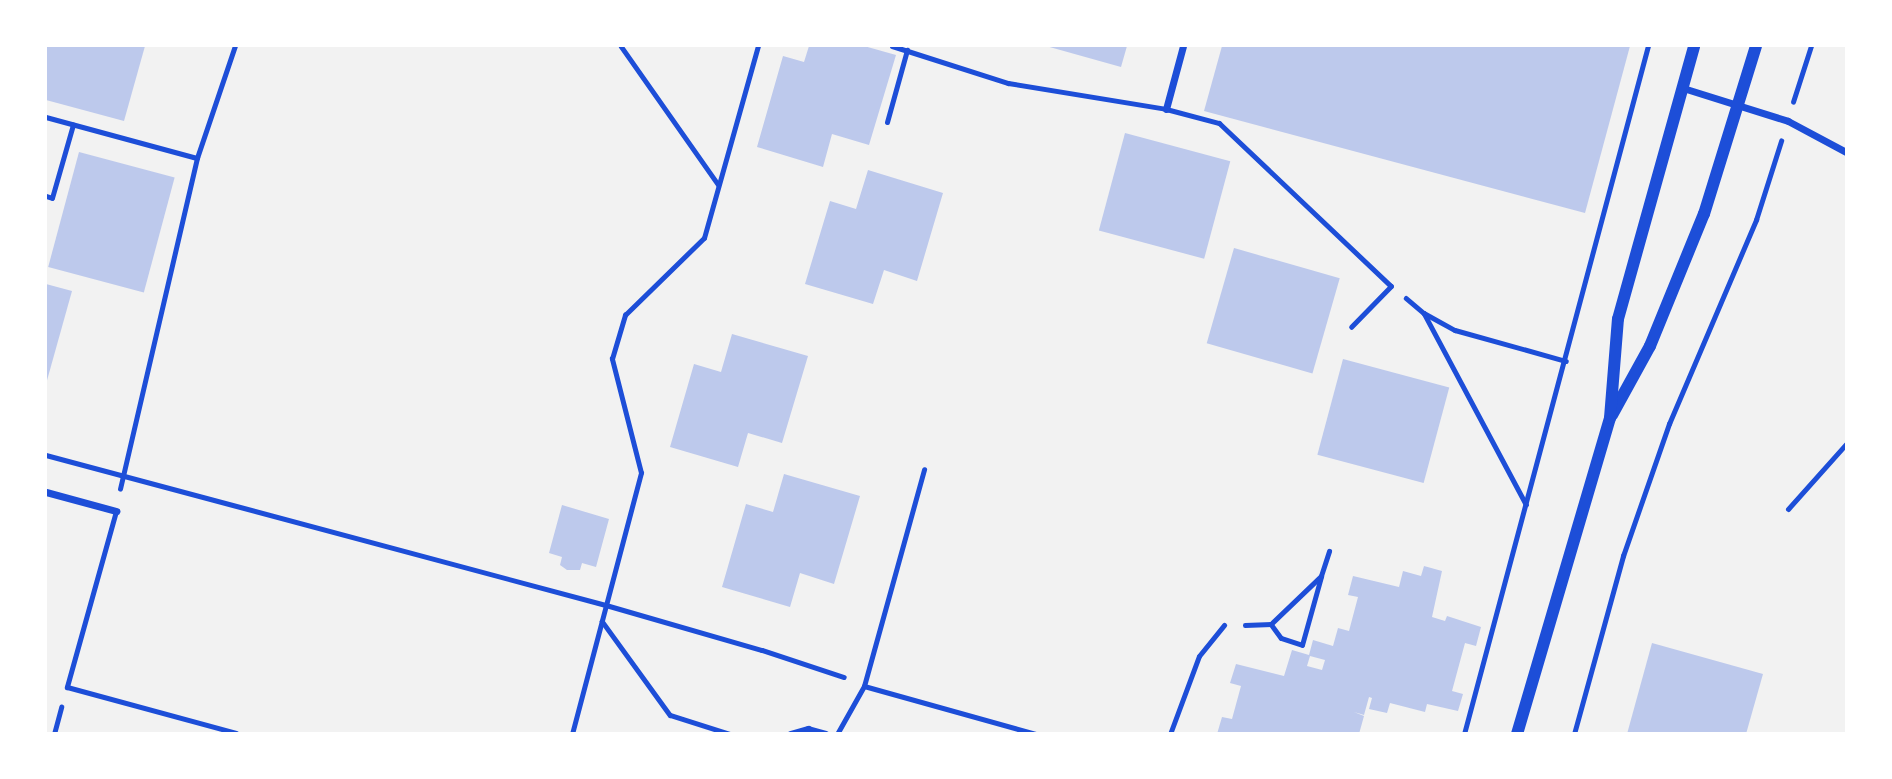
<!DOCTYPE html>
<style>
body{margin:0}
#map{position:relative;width:1892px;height:779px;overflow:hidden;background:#f2f2f2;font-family:Lato,sans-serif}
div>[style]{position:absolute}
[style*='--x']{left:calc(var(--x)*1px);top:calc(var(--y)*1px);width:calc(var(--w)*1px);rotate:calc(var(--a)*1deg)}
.building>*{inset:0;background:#bdc9ec;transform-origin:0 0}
.path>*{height:4.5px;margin:-2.25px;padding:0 2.25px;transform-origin:2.25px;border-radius:2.25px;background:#1d4ed8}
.service>*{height:5px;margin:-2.5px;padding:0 2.5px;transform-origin:2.5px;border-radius:2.5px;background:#1d4ed8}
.minor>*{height:7px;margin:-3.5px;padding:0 3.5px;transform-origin:3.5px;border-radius:3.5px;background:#1d4ed8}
.tertiary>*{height:12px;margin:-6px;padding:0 6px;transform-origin:6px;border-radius:6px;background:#1d4ed8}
span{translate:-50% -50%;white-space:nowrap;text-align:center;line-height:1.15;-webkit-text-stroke:5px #fff;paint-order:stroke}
.frame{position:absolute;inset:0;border:47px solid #fff;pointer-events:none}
</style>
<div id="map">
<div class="building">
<div style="clip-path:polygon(46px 46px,145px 46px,124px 121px,46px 100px)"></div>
<div style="clip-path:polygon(809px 46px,864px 46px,896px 55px,869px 145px,832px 134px,823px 167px,757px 147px,783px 56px,804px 62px)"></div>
<div style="clip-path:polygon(1046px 46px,1127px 46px,1121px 67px)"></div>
<div style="clip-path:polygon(1222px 46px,1630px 46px,1585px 213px,1204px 111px)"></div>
<div style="left:1125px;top:133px;width:109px;height:101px;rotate:15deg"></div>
<div style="left:79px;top:152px;width:99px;height:119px;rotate:15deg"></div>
<div style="clip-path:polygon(868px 170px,943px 193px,917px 281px,884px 270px,873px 304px,805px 284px,830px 201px,856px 209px)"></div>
<div style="left:1234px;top:248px;width:110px;height:99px;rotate:16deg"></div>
<div style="clip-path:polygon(46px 284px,72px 291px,46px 384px)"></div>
<div style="clip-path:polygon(732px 334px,808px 356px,782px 443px,748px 433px,738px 467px,670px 447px,694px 364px,721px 372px)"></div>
<div style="left:1343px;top:359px;width:110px;height:99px;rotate:15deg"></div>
<div style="clip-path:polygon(784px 474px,860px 496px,834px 584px,800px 573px,790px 607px,722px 587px,746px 504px,773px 512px)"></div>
<div style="clip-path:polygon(562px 505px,609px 519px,596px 567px,582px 563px,580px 570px,567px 570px,560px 565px,562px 557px,549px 553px)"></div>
<div style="clip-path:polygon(evenodd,1424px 566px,1442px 571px,1432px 617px,1445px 621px,1447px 616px,1481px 627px,1476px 646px,1465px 643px,1452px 691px,1463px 694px,1458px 711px,1427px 704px,1425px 712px,1390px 703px,1387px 713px,1369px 709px,1372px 698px,1369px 697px,1364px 715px,1354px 712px,1364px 716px,1359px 734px,1217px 734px,1222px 717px,1232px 719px,1241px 686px,1230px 683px,1236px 664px,1284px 676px,1292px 650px,1309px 655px,1313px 640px,1333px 646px,1338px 628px,1349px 631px,1358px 597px,1348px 595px,1353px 576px,1399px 587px,1403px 571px,1421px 576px,1424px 566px,1310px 656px,1325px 660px,1322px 670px,1307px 666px,1310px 656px)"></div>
<div style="clip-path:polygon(1652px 643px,1763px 674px,1746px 734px,1627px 734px)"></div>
</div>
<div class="path">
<div style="--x:621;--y:46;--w:169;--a:54.9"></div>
<div style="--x:1793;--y:102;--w:59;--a:-72.2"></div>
<div style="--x:46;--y:117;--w:156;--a:15.2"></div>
<div style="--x:46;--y:196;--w:6;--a:18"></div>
<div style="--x:52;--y:198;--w:76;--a:-74"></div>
<div style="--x:1406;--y:298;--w:23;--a:40"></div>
<div style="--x:1424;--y:313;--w:35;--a:29"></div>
<div style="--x:1455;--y:330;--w:115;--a:15.6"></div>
<div style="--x:1424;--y:313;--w:217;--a:61.9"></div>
<div style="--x:46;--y:455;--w:580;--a:15"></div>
<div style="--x:606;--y:605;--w:162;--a:16.1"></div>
<div style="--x:762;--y:650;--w:86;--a:18.2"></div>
<div style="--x:120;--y:489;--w:340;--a:-76.9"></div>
<div style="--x:197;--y:158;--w:118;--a:-71.3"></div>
<div style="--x:602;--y:621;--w:116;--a:54.1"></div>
<div style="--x:670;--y:715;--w:63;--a:17.6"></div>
<div style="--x:1271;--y:624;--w:17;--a:54"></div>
<div style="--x:1281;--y:638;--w:22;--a:18"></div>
<div style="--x:1302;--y:645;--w:71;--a:-74.4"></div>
<div style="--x:1245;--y:625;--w:26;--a:-2"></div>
<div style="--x:1271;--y:624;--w:69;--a:-43.8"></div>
<div style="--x:1321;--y:576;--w:26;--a:-72"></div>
<div style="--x:54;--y:734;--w:28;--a:-75"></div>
<div style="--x:572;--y:734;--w:270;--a:-75.2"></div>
<div style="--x:641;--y:473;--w:118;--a:-104.3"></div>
<div style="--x:612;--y:359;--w:46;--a:-73.5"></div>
<div style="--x:625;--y:315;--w:110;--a:-44.3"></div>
<div style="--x:704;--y:238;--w:199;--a:-74.3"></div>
<div style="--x:1464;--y:734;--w:712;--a:-75.03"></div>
<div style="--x:1574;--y:734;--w:185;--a:-74.6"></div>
<div style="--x:1623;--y:556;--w:140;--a:-70.8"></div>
<div style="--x:1669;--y:424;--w:222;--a:-66.9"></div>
<div style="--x:1756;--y:220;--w:83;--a:-72.4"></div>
</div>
<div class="service">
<div style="--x:892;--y:46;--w:122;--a:17.7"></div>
<div style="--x:1008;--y:83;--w:160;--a:9.3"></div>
<div style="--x:1166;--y:109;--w:55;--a:14.8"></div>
<div style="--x:1219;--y:123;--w:237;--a:43.5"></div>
<div style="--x:1391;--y:286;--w:57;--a:134.3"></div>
<div style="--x:887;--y:122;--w:75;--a:-74.5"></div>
<div style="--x:1788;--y:509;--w:87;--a:-48.3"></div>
<div style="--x:116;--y:511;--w:183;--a:105.6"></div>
<div style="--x:67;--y:687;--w:175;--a:15.2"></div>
<div style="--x:864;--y:686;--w:179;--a:15.6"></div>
<div style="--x:837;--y:734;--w:55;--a:-60.6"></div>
<div style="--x:864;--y:686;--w:225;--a:-74.5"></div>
<div style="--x:1170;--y:734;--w:83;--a:-69.6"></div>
<div style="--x:1199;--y:656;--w:40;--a:-51"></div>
</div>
<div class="minor">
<div style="--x:1683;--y:88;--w:110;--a:17.4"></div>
<div style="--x:1788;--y:121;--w:66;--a:28.1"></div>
<div style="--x:1166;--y:109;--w:65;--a:-74.9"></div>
<div style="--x:46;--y:492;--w:73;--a:15.2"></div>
<div style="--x:790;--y:734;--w:19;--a:-16"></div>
<div style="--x:808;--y:729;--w:18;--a:16"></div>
</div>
<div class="tertiary">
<div style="--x:1612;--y:415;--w:79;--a:-61.2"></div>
<div style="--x:1650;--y:346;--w:143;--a:-67.8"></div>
<div style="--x:1704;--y:214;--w:176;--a:-72.8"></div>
<div style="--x:1517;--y:734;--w:329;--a:-73.6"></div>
<div style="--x:1610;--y:418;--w:99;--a:-85.4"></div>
<div style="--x:1618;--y:319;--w:283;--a:-74.4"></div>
</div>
<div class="frame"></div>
</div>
